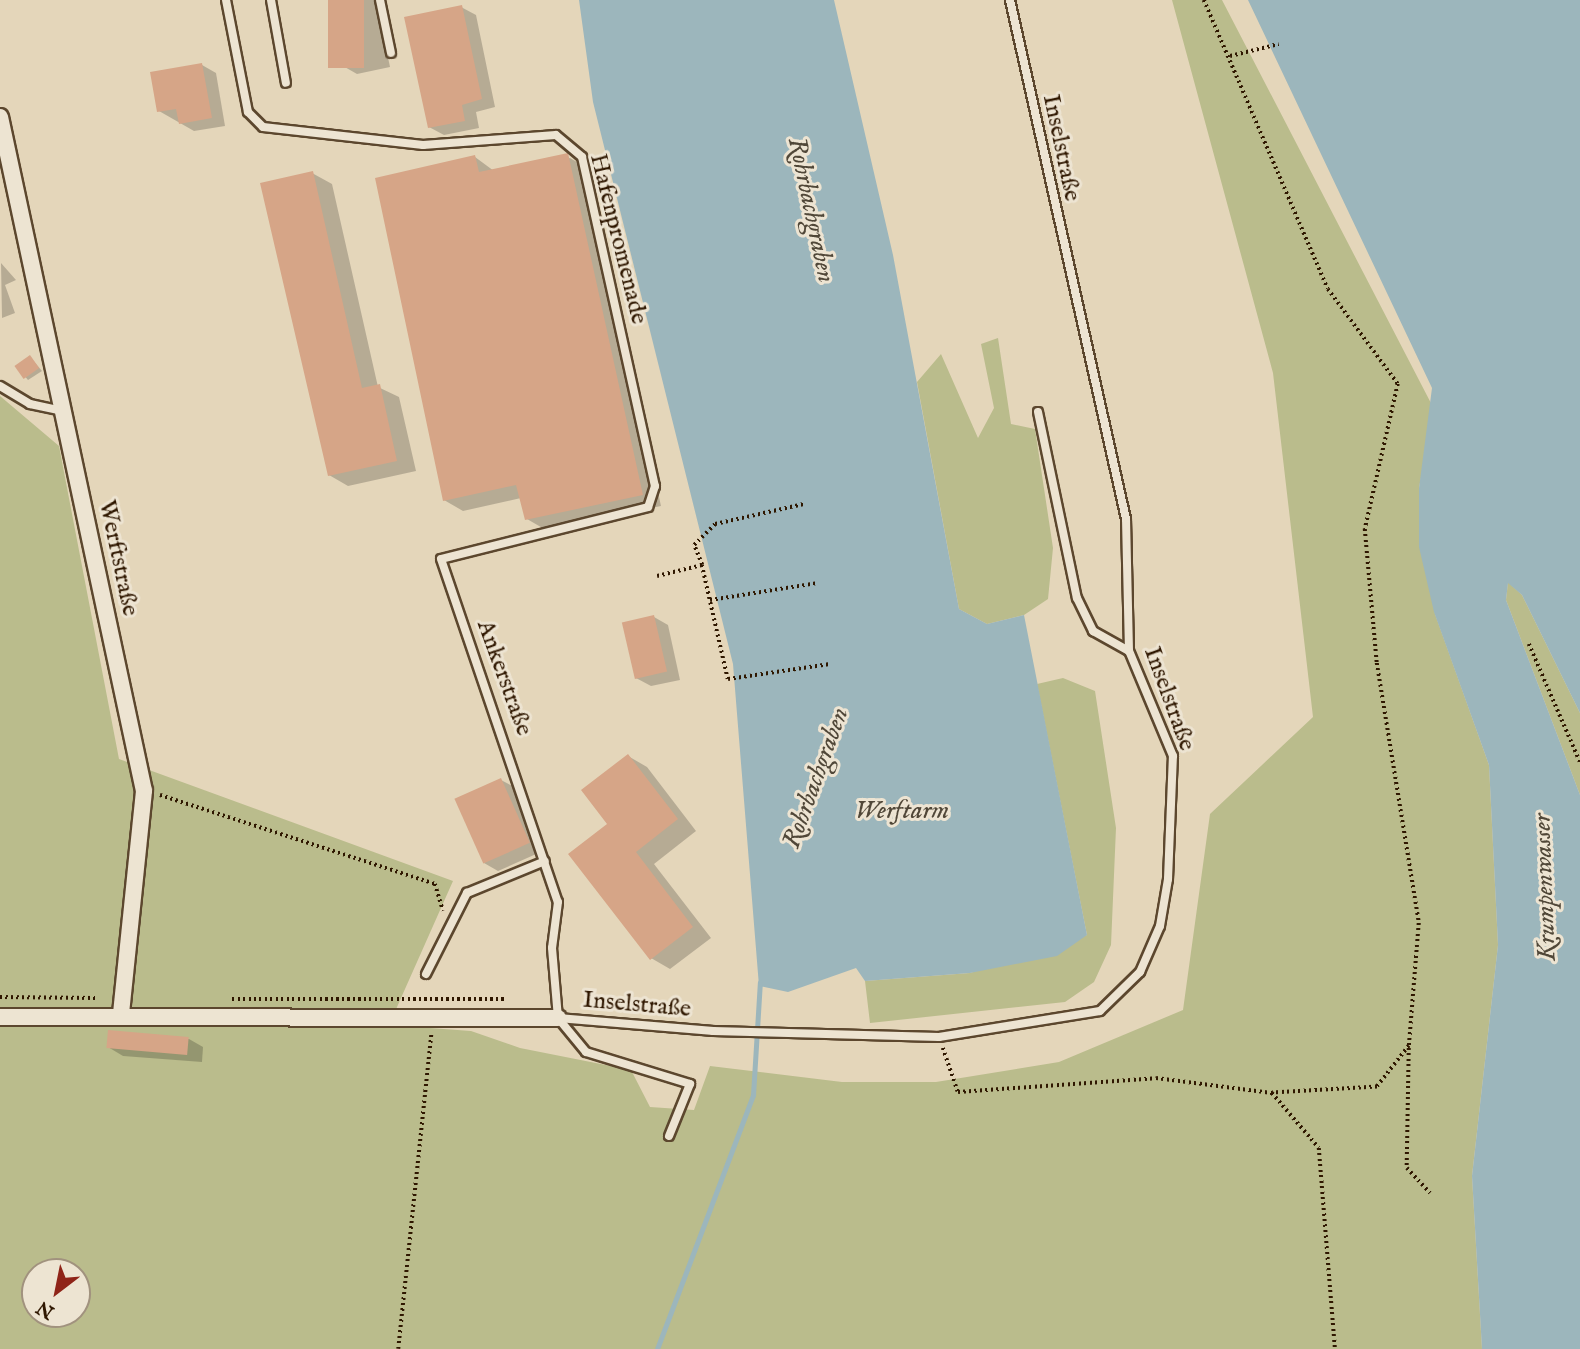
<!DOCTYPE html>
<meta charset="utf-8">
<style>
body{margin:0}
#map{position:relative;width:1580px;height:1349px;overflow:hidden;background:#e4d6ba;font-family:"IM FELL English",serif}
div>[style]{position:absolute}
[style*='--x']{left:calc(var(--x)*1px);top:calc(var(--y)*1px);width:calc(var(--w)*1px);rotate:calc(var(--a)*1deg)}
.green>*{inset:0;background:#babc8c}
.water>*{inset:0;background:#9cb6bc}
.shadow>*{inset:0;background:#0003}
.stream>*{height:5px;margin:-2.5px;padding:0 2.5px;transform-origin:2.5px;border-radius:2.5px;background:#9cb6bc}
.building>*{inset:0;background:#d6a587;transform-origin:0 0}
.path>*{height:3.5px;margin-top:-1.75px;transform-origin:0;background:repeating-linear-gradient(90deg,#2f1700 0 2px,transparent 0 5.5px)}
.roads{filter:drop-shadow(2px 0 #5c472e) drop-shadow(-2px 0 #5c472e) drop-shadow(0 2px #5c472e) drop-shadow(0 -2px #5c472e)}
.service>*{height:8px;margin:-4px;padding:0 4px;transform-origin:4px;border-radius:4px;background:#ede4d2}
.minor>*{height:16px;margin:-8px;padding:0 8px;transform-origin:8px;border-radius:8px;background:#ede4d2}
span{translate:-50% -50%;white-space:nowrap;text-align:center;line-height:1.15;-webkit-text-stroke:6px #ede4d2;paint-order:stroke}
.street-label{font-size:24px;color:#2f1700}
.water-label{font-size:26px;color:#504738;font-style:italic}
.north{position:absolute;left:21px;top:1258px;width:70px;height:70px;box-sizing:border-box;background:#ede4d2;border:2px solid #a1927e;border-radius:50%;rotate:212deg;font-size:19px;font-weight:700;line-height:28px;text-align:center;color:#2f1700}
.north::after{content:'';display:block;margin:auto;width:24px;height:32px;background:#8f2418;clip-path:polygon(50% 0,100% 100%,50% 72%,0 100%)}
</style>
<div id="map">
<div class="green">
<div style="clip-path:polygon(evenodd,1172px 0,1222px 0,1434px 409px,1419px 488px,1435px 614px,1489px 765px,1498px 945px,1472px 1176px,1482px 1349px,0 1349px,0 396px,59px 446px,119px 759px,453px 881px,389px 1025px,471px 1031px,520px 1048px,631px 1070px,650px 1107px,694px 1110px,710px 1066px,842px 1082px,936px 1082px,1059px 1062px,1183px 1010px,1210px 814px,1313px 717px,1273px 373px,1172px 0,35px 1272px,77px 1272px,77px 1314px,35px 1314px,35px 1272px)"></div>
<div style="clip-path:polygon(998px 338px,1011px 424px,1035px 429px,1053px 548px,1048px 599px,1024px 615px,987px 624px,959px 609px,917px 382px,941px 354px,978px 438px,994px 408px,981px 344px)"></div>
<div style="clip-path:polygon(1508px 582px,1522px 595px,1580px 713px,1580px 795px,1506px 600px)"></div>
<div style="clip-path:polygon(1063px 678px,1095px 691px,1116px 828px,1111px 945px,1094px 982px,1065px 1002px,870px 1023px,865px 981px,970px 973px,1087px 935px,1037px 684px)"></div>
</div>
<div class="water">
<div style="clip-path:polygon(579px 0,834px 0,893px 255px,959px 609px,987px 624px,1024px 615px,1087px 935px,1057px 956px,970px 973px,865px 981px,856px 968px,788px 992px,759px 986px,733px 664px,593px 102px)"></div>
<div style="clip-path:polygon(1248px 0,1580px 0,1580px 713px,1522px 595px,1508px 583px,1506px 600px,1580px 795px,1580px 1349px,1482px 1349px,1472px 1176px,1498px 945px,1489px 765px,1434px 612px,1419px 547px,1419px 488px,1432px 388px)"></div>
</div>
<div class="shadow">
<div style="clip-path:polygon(329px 0,376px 0,390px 67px,357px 74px,343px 66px)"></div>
<div style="clip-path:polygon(461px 7px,476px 15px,495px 107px,476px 112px,479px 128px,444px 135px,429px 127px)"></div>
<div style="clip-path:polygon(202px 65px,216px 73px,225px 126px,194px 131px,159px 111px)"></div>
<div style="clip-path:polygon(475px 157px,494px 171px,570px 158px,589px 169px,661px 506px,546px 530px,527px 519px,521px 498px,463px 511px,444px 500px)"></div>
<div style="clip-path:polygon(312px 173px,332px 184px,378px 387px,399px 397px,416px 471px,348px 486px,329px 475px)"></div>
<div style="clip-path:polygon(1px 263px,16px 280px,5px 285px,15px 313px,2px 318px)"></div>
<div style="clip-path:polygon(30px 357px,42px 371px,28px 380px,16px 366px)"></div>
<div style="clip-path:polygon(654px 617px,668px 625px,680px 680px,651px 686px,636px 678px)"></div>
<div style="clip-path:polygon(628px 756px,647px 767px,696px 831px,654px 864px,711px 938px,670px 969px,651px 958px,609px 824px)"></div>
<div style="clip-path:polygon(501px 780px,516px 788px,543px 851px,498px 871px,484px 863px)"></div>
<div style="clip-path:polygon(189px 1039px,203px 1047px,202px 1062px,123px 1056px,108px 1047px)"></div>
</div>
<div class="stream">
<div style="--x:657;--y:1349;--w:272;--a:-69.3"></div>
<div style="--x:753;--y:1095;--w:113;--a:-86.5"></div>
</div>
<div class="building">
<div style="left:328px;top:0;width:36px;height:68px"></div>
<div style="clip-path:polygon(462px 5px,482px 99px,462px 105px,465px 121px,428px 128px,404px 17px)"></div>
<div style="clip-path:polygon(202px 63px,212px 118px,179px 124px,176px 109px,157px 112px,150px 72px)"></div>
<div style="clip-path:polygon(568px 153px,643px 495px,525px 520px,516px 485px,443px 501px,375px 178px,475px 155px,479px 172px)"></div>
<div style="clip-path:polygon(313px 171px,362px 388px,380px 384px,397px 461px,328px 476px,260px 183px)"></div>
<div style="left:30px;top:355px;width:16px;height:19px;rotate:55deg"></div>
<div style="left:654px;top:615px;width:58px;height:33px;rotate:77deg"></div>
<div style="clip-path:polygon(628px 754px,678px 819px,636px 852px,693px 927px,650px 960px,568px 854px,607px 824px,581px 790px)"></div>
<div style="left:501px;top:778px;width:71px;height:51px;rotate:66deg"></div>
<div style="left:108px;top:1030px;width:81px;height:18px;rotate:5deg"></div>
</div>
<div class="path">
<div style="--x:1204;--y:0;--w:314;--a:66.8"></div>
<div style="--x:1328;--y:289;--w:118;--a:53.6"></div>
<div style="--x:1398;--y:384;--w:149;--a:102.8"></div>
<div style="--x:1365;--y:529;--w:135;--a:84.9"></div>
<div style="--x:1377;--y:663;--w:263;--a:80.8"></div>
<div style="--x:1419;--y:923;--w:123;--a:94.6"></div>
<div style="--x:1409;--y:1046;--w:52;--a:128"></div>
<div style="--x:1377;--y:1087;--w:105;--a:176.7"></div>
<div style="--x:1230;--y:56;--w:50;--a:-13.8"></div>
<div style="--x:702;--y:565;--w:22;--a:-112"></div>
<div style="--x:694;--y:545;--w:30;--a:-45"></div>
<div style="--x:715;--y:524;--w:91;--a:-12.7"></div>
<div style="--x:657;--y:576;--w:46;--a:-13.7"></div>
<div style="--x:702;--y:565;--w:117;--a:77.2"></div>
<div style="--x:728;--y:679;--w:103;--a:-8.4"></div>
<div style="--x:710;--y:600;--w:108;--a:-9"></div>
<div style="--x:1529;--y:644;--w:129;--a:66.6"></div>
<div style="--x:160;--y:795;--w:289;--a:17.9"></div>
<div style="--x:435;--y:884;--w:28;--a:73"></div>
<div style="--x:0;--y:997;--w:95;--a:0.6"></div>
<div style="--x:232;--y:999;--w:272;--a:0"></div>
<div style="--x:943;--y:1048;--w:46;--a:71.2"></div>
<div style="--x:958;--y:1092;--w:198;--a:-4"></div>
<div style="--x:1156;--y:1078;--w:117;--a:7.4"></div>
<div style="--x:1272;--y:1093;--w:72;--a:49.5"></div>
<div style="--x:1319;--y:1148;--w:202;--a:85.4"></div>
<div style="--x:1409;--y:1048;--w:120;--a:91"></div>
<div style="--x:1407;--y:1168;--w:34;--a:47"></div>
<div style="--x:398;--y:1349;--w:317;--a:-84"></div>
</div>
<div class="roads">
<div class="service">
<div style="--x:226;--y:0;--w:114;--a:78.9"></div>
<div style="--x:248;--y:112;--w:21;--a:45"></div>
<div style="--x:263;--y:127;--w:161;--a:6.4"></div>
<div style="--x:423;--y:145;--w:133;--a:-4.3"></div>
<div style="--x:556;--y:135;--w:34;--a:40"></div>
<div style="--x:582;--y:157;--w:337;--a:77.5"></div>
<div style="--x:655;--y:486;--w:22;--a:108"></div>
<div style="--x:648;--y:507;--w:213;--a:165.9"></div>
<div style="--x:441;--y:559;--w:362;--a:71.2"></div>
<div style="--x:558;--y:902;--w:46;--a:97.4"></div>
<div style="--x:552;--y:948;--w:70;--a:85.1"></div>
<div style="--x:558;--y:1018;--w:44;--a:50.5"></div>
<div style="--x:586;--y:1052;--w:109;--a:17.1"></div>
<div style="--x:690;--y:1084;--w:56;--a:112"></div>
<div style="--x:271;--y:0;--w:84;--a:79.8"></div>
<div style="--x:380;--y:0;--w:54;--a:78.3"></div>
<div style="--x:0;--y:386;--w:35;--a:31"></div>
<div style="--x:30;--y:404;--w:34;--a:12"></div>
<div style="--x:1038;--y:412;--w:190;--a:78.2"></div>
<div style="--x:1077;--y:598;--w:37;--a:64"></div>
<div style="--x:1093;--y:631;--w:41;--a:29.1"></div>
<div style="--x:426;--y:974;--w:91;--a:-63.2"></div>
<div style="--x:467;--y:893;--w:84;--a:-22.3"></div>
<div style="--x:558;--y:1018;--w:156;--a:4.8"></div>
<div style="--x:713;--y:1031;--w:226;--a:1.5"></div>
<div style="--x:939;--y:1037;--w:163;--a:-9.2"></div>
<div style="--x:1100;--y:1011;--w:56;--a:-44.3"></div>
<div style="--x:1140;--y:972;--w:50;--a:-66.5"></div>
<div style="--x:1160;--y:926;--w:48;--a:-80.3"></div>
<div style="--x:1168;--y:879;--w:123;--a:-87.7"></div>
<div style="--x:1173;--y:756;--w:114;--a:-112.7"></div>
<div style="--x:1129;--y:651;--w:132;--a:-91.3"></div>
<div style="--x:1126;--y:519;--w:532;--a:-102.6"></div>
</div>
<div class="minor">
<div style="--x:0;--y:117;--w:689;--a:77.94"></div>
<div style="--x:144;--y:791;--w:222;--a:95.9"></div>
<div style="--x:0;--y:1017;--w:558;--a:0.1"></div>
</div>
</div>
<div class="street-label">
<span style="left:1061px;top:148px;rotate:78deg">Inselstraße</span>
<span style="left:618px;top:239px;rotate:76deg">Hafenpromenade</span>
<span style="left:118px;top:558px;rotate:78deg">Werftstraße</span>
<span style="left:504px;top:678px;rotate:70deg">Ankerstraße</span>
<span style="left:1169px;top:699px;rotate:70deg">Inselstraße</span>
<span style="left:637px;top:1005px;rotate:5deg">Inselstraße</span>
</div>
<div class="water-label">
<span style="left:811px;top:210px;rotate:78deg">Rohrbachgraben</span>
<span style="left:816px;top:778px;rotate:-70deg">Rohrbachgraben</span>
<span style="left:902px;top:811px">Werftarm</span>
<span style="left:1545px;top:887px;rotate:-92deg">Krumpenwasser</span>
</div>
<div class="north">N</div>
</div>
